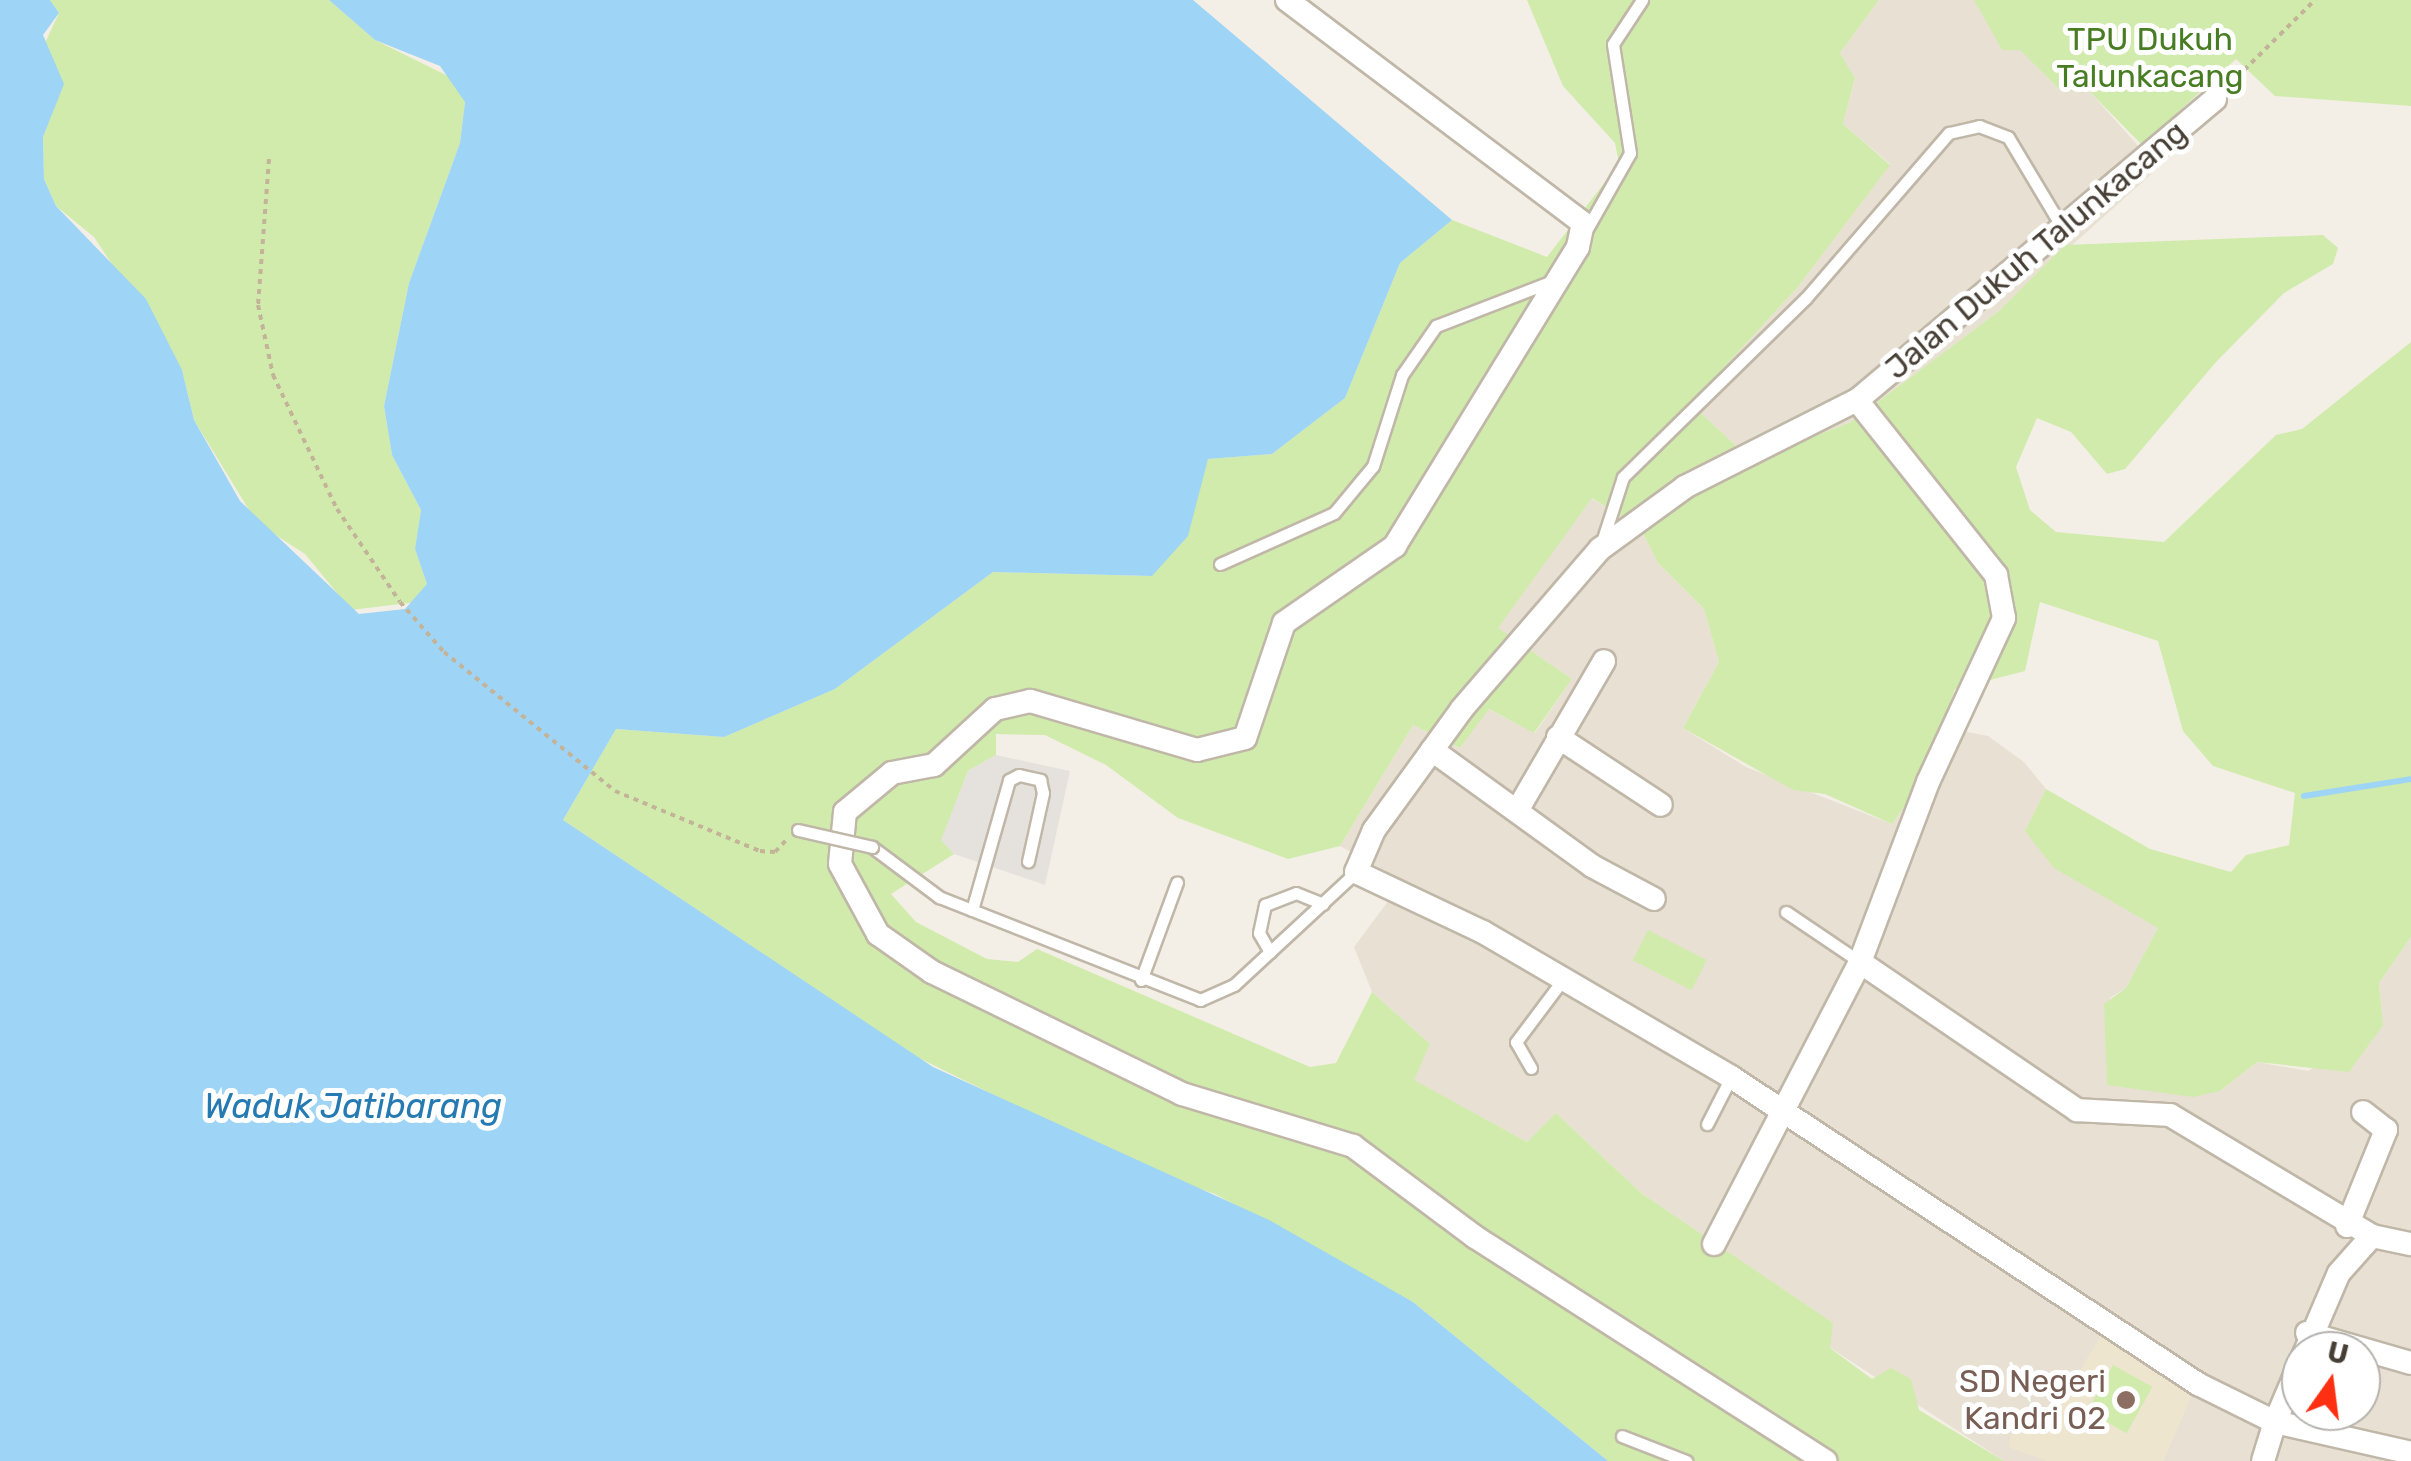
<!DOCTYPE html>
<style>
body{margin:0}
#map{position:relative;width:2411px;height:1461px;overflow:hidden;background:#f4efe6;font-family:Rubik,sans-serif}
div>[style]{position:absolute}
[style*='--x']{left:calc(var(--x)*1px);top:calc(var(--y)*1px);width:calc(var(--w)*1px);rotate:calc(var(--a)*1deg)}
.residential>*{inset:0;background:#e8e1d3}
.education>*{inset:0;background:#eee5cf}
.green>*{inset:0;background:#d0ebac;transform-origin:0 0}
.parking>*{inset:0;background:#e5e2de}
.water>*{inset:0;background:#9ed4f5}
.stream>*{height:6px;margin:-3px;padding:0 3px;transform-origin:3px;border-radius:3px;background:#9ed4f5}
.path>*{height:4px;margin-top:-2px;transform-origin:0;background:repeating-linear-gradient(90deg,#c3b398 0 5px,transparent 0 10px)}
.roads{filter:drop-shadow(2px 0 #c0b7a8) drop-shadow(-2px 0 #c0b7a8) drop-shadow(0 2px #c0b7a8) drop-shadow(0 -2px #c0b7a8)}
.lane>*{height:11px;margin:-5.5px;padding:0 5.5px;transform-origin:5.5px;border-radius:5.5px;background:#fff}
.street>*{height:22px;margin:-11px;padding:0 11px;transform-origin:11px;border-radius:11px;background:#fff}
.bridges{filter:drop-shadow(2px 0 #c0b7a8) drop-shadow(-2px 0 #c0b7a8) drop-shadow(0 2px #c0b7a8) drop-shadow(0 -2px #c0b7a8)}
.lane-bridge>*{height:11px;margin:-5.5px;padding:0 5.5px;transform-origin:5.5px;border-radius:5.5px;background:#fff}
.dots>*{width:28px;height:28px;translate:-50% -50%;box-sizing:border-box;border:5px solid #fff;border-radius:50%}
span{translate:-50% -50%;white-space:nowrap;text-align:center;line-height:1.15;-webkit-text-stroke:10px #fff;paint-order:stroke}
.park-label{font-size:32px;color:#487d24}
.street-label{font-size:32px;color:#473f35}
.education-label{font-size:32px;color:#785e54}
.right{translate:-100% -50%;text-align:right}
.water-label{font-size:35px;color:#257ab2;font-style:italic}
.north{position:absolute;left:2281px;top:1331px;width:100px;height:100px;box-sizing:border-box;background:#fff;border:2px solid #b5b2ae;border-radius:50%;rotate:14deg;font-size:28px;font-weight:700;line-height:40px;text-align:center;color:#473f35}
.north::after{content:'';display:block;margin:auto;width:35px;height:45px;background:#ff2f12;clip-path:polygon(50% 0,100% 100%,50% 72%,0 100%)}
</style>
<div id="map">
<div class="residential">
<div style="clip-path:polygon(1879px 0,1974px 0,2060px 90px,2090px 92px,2158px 168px,1999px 311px,1851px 422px,1752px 461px,1701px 413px,1702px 391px,1797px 288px,1890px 164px,1843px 124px,1855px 79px,1840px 53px)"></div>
<div style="clip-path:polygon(evenodd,1591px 498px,1641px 529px,1658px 563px,1704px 609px,1719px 662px,1683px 728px,1746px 767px,1892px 824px,1922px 782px,1937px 726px,1988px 736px,2024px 762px,2046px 789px,2025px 831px,2158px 928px,2126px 988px,2110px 998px,2166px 1090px,2220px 1091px,2257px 1062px,2308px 1071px,2383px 1025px,2379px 983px,2411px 937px,2411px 1461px,2004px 1461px,1829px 1347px,1832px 1323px,1641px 1193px,1556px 1113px,1527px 1142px,1413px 1080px,1430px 1044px,1372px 992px,1354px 947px,1403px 881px,1340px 846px,1413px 725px,1460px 748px,1488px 709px,1535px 733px,1572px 679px,1497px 628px,1591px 498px,2301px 1351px,2361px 1351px,2361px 1411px,2301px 1411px,2301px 1351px)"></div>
</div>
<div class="education">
<div style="clip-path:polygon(2106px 1327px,2196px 1386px,2163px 1461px,2047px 1461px,2009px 1447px,2013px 1414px,2053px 1417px)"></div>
</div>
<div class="green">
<div style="clip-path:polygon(50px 0,329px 0,375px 40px,454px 79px,465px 102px,460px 143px,409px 283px,384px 406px,392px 455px,421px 510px,415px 549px,427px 584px,417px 602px,351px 610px,305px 554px,257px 523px,194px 420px,182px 370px,94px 237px,56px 206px,44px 179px,43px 137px,63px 84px,45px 43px,59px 13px)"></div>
<div style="clip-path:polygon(1527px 0,1879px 0,1840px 53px,1855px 78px,1843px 124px,1890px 165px,1797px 288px,1702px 391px,1701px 413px,1752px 461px,1851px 422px,1999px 311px,2065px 245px,2323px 235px,2338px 248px,2333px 264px,2284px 293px,2216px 362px,2125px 469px,2107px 474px,2071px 432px,2037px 418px,2016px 467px,2030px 510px,2056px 532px,2164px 542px,2276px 435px,2302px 429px,2411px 342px,2411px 937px,2379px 983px,2383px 1025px,2349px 1072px,2257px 1062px,2220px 1091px,2193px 1097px,2107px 1085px,2104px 1004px,2126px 988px,2158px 928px,2054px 868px,2025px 831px,2046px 789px,2150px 849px,2231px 872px,2246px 855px,2289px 845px,2295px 793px,2213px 766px,2183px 731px,2158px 641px,2040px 602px,2025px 671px,1955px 689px,1922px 782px,1892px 824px,1825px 794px,1793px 790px,1683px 728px,1719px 662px,1704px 609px,1658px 563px,1641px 529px,1592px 498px,1498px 628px,1572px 679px,1534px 733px,1489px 709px,1460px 748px,1413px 725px,1340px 846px,1288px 859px,1178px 818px,1106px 765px,1045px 735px,996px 734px,996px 755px,968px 771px,942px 840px,954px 854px,891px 894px,916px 922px,987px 959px,1018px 962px,1037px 949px,1310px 1067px,1336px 1063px,1372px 992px,1430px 1044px,1414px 1080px,1527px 1142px,1556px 1113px,1641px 1193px,1833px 1323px,1830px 1348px,1872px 1379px,1891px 1368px,1911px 1379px,1919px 1410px,2004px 1461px,1608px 1461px,1413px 1302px,1215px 1194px,1142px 1168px,917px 1057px,563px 820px,616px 729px,724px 737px,835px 689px,993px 572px,1152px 576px,1208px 459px,1272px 454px,1345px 398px,1400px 263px,1452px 220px,1547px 257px,1619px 164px,1615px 143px,1563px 86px)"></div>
<div style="clip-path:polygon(1974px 0,2411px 0,2411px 106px,2275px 96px,2236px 59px,2142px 145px,2090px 92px,2060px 90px,2020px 50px,2002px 50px)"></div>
<div style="left:1648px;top:930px;width:66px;height:34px;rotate:27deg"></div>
<div style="left:2113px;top:1365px;width:45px;height:53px;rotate:29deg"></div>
</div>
<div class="parking">
<div style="clip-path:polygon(996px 755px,1070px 771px,1045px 885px,954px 854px,941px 840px,968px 771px)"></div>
</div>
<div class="water">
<div style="clip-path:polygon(0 0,50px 0,59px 13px,43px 35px,64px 84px,43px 137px,44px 179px,56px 206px,146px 299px,182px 370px,194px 420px,240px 501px,359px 614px,405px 609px,427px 584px,415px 549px,421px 510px,392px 455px,384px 406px,409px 283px,460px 143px,465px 102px,440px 66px,375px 40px,329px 0,1193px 0,1452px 220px,1400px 263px,1345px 398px,1272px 454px,1208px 459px,1188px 536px,1152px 576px,993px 572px,835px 689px,724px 737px,616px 729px,563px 820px,933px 1067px,1269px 1220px,1413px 1302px,1608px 1461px,0 1461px)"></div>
</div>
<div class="stream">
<div style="--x:2304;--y:796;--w:108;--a:-9"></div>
</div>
<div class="path">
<div style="--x:2230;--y:84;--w:120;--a:-44.7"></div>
<div style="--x:269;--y:159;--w:146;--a:94.3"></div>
<div style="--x:258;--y:305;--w:72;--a:77.9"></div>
<div style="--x:273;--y:375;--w:148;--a:64.5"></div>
<div style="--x:337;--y:509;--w:112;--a:55.9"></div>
<div style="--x:400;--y:602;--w:67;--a:48.7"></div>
<div style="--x:444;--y:652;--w:220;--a:39.1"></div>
<div style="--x:615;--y:791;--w:157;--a:22.5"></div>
<div style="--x:760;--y:851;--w:15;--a:4"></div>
<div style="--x:775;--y:852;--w:18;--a:-47"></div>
</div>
<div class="roads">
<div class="lane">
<div style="--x:1588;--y:227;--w:85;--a:-60.4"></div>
<div style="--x:1630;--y:153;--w:110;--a:-98.9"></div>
<div style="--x:1613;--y:44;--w:53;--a:-56.6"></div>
<div style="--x:1601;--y:545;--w:71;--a:-72.1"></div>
<div style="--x:1623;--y:477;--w:255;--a:-44.4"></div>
<div style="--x:1805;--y:299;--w:220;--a:-49.1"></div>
<div style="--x:1949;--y:133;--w:31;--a:-13"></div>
<div style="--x:1979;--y:126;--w:31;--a:21"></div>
<div style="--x:2008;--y:137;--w:101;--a:59.1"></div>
<div style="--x:1220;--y:564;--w:125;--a:-24.1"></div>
<div style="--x:1334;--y:513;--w:61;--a:-50.3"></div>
<div style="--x:1373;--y:466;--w:96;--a:-72.3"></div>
<div style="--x:1402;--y:375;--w:60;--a:-55.2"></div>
<div style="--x:1436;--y:326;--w:128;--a:-21.1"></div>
<div style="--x:872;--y:847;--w:84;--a:36.7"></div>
<div style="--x:939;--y:897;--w:281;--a:21.5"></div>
<div style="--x:1200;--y:1000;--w:37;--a:-24"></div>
<div style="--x:1234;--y:985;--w:166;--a:-42.8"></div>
<div style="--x:972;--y:910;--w:135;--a:-74.1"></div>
<div style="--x:1009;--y:780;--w:11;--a:-27"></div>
<div style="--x:1019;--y:775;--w:22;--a:13"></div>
<div style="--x:1040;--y:780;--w:13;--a:77"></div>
<div style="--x:1043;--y:793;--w:70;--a:102.4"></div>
<div style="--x:1786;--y:912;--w:89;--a:34"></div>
<div style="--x:1270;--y:952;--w:22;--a:-120"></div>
<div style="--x:1259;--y:933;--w:29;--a:-78"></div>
<div style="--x:1265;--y:905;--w:33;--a:-21"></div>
<div style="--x:1296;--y:893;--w:29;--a:22"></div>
<div style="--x:1141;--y:980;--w:104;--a:-69.8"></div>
<div style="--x:1531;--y:1068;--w:30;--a:-120"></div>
<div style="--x:1516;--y:1042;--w:75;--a:-53.1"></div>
<div style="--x:1707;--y:1124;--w:53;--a:-62.9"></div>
<div style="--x:1622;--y:1436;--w:69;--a:21.3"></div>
</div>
<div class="street">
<div style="--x:1287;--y:0;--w:371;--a:37"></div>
<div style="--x:1583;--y:223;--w:25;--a:102"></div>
<div style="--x:1578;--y:247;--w:351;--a:121.5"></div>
<div style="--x:1395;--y:546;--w:135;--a:145.3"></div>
<div style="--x:1284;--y:623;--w:121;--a:108.7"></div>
<div style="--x:1245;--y:738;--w:49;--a:166"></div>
<div style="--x:1197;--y:750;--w:174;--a:-163.6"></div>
<div style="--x:1030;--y:701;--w:36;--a:167"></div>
<div style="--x:995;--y:709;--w:83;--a:137.4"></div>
<div style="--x:934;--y:765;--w:43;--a:169.2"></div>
<div style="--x:892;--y:773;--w:61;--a:140.3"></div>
<div style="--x:845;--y:812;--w:52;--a:95.5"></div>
<div style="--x:840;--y:864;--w:80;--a:61.5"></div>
<div style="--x:878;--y:934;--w:66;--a:35.1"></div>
<div style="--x:932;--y:972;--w:278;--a:26"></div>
<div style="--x:1182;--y:1094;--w:179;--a:16.9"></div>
<div style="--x:1353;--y:1146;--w:152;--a:36.7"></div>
<div style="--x:1475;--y:1237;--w:416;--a:32.6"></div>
<div style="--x:2215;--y:99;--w:468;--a:139.9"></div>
<div style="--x:1857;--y:400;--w:193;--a:153.2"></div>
<div style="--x:1685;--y:487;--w:105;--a:143.9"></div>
<div style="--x:1600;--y:549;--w:211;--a:130.8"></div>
<div style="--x:1462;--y:709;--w:150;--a:126"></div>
<div style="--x:1374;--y:830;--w:46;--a:113.2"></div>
<div style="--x:1356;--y:872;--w:140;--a:25.3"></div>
<div style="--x:1483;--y:932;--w:287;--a:30.3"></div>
<div style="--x:1731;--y:1077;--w:559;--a:33.32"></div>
<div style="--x:2198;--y:1384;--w:86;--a:26.3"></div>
<div style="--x:2275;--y:1422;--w:162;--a:-66.8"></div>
<div style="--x:2339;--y:1273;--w:50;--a:-48.3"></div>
<div style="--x:2372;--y:1236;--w:40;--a:12"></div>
<div style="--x:1558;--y:737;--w:123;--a:33.4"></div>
<div style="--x:1432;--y:750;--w:198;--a:35.9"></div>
<div style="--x:1592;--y:866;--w:70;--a:28"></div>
<div style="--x:1518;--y:809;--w:171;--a:-59.8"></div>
<div style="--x:1860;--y:962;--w:263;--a:34.3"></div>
<div style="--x:2077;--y:1110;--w:93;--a:3.1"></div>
<div style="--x:2170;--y:1115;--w:235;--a:30.9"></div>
<div style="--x:2347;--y:1226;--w:104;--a:-67.9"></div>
<div style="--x:2386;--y:1130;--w:29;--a:-142"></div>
<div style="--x:1714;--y:1244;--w:318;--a:-62.6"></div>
<div style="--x:1860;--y:962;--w:192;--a:-69.3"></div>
<div style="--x:1928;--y:782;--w:181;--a:-65.1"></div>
<div style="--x:2004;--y:618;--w:44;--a:-100.5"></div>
<div style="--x:1996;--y:575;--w:223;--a:-128.5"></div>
<div style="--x:2307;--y:1333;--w:108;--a:16.1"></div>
<div style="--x:2263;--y:1461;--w:41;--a:-72.9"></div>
<div style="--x:2275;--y:1422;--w:139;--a:12.8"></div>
</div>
</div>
<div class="bridges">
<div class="lane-bridge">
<div style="--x:798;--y:830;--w:76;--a:12.9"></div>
</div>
</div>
<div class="dots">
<div style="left:2126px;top:1400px;background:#8d6e63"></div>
</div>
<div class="park-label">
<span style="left:2150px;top:58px">TPU Dukuh<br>Talunkacang</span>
</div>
<div class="street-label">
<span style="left:2036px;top:250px;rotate:-40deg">Jalan Dukuh Talunkacang</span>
</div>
<div class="education-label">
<span class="right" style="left:2106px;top:1400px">SD Negeri<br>Kandri 02</span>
</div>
<div class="water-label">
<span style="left:353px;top:1106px">Waduk Jatibarang</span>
</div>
<div class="north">U</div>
</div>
